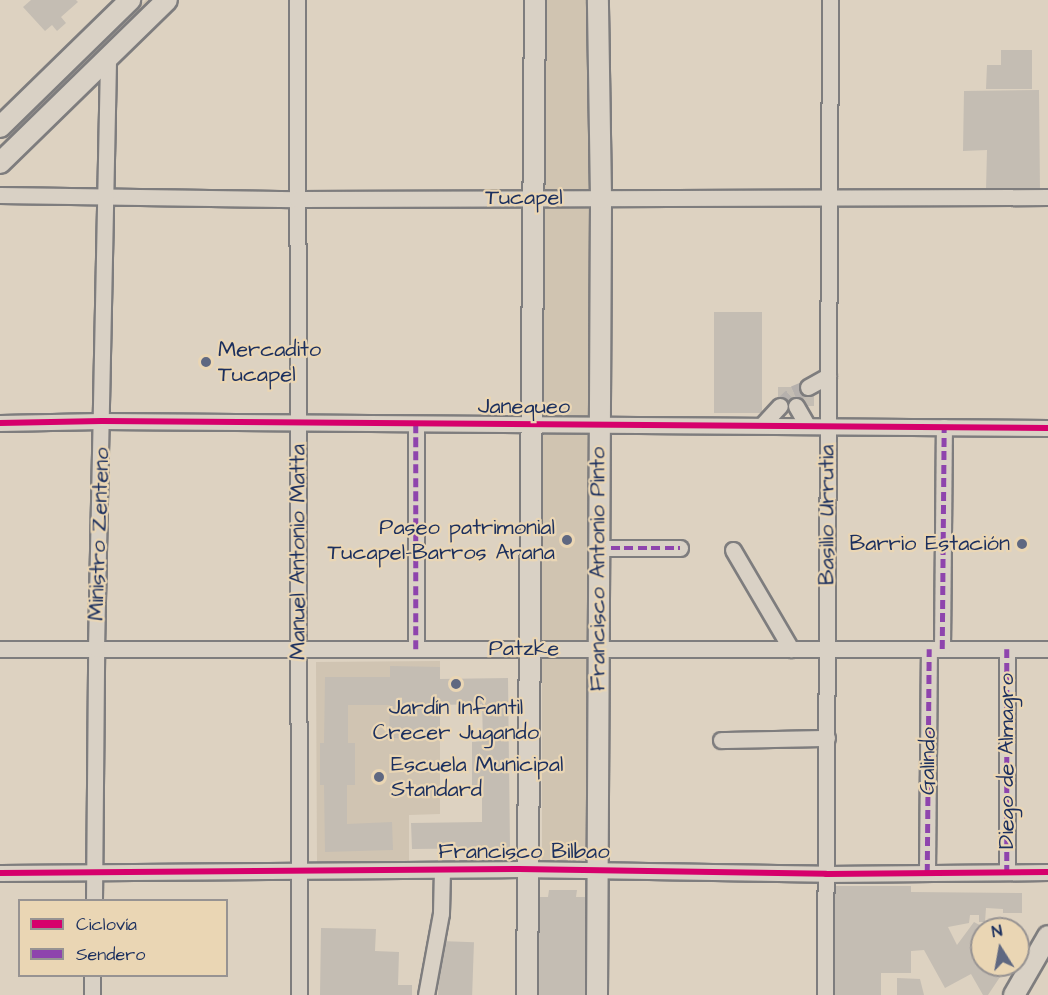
<!DOCTYPE html>
<meta charset="utf-8">
<style>
body{margin:0}
#map{position:relative;width:1048px;height:995px;overflow:hidden;background:#ddd2c1;font-family:"Architects Daughter",sans-serif}
div>[style]{position:absolute}
[style*='--x']{left:calc(var(--x)*1px);top:calc(var(--y)*1px);width:calc(var(--w)*1px);rotate:calc(var(--a)*1deg)}
.built>*{inset:0;background:#d0c4b2}
.green>*{inset:0;background:#d0c4b1;transform-origin:0 0}
.building>*{inset:0;background:#c4bdb3;transform-origin:0 0}
.minor-tunnel>*{height:15px;margin-top:-7.5px;transform-origin:0;background:repeating-linear-gradient(90deg,#b6b1ad 0 15px,transparent 0 23px)}
.roads{filter:drop-shadow(2px 0 #7e7d7e) drop-shadow(-2px 0 #7e7d7e) drop-shadow(0 2px #7e7d7e) drop-shadow(0 -2px #7e7d7e)}
.minor>*{height:15px;margin:-7.5px;padding:0 7.5px;transform-origin:7.5px;border-radius:7.5px;background:#d9d1c5}
.major>*{height:20px;margin:-10px;padding:0 10px;transform-origin:10px;border-radius:10px;background:#d9d1c5}
.quiet>*{height:4.5px;margin-top:-2.25px;transform-origin:0;background:repeating-linear-gradient(90deg,#8e44ad 0 9px,transparent 0 13.5px)}
.cycleway>*{height:6px;margin:-3px;padding:0 3px;transform-origin:3px;border-radius:3px;background:#d6006c}
.dots>*{width:16px;height:16px;translate:-50% -50%;box-sizing:border-box;border:3px solid #ead6b4;border-radius:50%}
span{translate:-50% -50%;white-space:nowrap;text-align:center;line-height:1.15;-webkit-text-stroke:4.5px #ead6b4;paint-order:stroke}
.street-label{font-size:22px;color:#1b2f5e}
.poi-label{font-size:22px;color:#1b2f5e}
.left{translate:0 -50%;text-align:left}
.right{translate:-100% -50%;text-align:right}
.legend{position:absolute;left:18px;top:899px;width:210px;height:78px;box-sizing:border-box;background:#ead6b4;border:2px solid #979392;margin:0;padding:8px 10px;list-style:none;font-size:18px;color:#1b2f5e}
.legend li{display:flex;align-items:center;gap:12px;height:30px}
.legend b{width:30px;border:2px solid #979392}
.north{position:absolute;left:970px;top:917px;width:60px;height:60px;box-sizing:border-box;background:#ead6b4;border:2px solid #979392;border-radius:50%;rotate:349deg;font-size:16px;font-weight:700;line-height:24px;text-align:center;color:#1b2f5e}
.north::after{content:'';display:block;margin:auto;width:21px;height:27px;background:#5f6881;clip-path:polygon(50% 0,100% 100%,50% 72%,0 100%)}
</style>
<div id="map">
<div class="built">
<div style="clip-path:polygon(440px 661px,440px 814px,409px 815px,409px 862px,317px 863px,316px 662px)"></div>
</div>
<div class="green">
<div style="clip-path:polygon(146px 0,160px 0,0 160px,0 145px)"></div>
<div style="left:542px;top:0;width:51px;height:865px"></div>
</div>
<div class="building">
<div style="clip-path:polygon(31px 0,76px 0,78px 2px,61px 17px,66px 23px,57px 31px,52px 25px,45px 31px,23px 7px)"></div>
<div style="clip-path:polygon(1001px 50px,1032px 50px,1032px 89px,986px 89px,987px 65px,1001px 65px)"></div>
<div style="clip-path:polygon(1039px 90px,1040px 191px,986px 190px,987px 150px,963px 151px,964px 91px)"></div>
<div style="left:714px;top:312px;width:48px;height:101px"></div>
<div style="left:778px;top:387px;width:36px;height:19px"></div>
<div style="clip-path:polygon(390px 666px,440px 667px,440px 679px,508px 678px,510px 848px,412px 849px,411px 823px,482px 822px,482px 785px,472px 785px,472px 742px,483px 741px,482px 704px,440px 705px,440px 739px,389px 738px,390px 705px,348px 705px,348px 743px,355px 743px,355px 785px,347px 785px,347px 824px,392px 822px,393px 850px,325px 852px,324px 785px,320px 785px,320px 743px,324px 743px,325px 677px,390px 677px)"></div>
<div style="clip-path:polygon(835px 886px,911px 886px,911px 892px,1022px 893px,1022px 913px,1003px 913px,1003px 909px,986px 908px,985px 922px,979px 922px,979px 915px,970px 915px,969px 923px,948px 927px,957px 945px,974px 922px,987px 929px,982px 929px,982px 953px,969px 946px,982px 965px,1008px 965px,988px 995px,983px 995px,971px 974px,945px 988px,924px 950px,911px 951px,911px 973px,881px 973px,881px 995px,835px 995px)"></div>
<div style="clip-path:polygon(549px 890px,577px 890px,576px 897px,585px 897px,585px 995px,538px 995px,538px 897px,548px 897px)"></div>
<div style="clip-path:polygon(1006px 921px,1025px 932px,1018px 944px,1018px 929px,1003px 929px)"></div>
<div style="clip-path:polygon(321px 928px,376px 929px,375px 951px,399px 952px,398px 985px,412px 985px,412px 995px,320px 995px)"></div>
<div style="left:440px;top:941px;width:34px;height:54px;rotate:2deg"></div>
<div style="clip-path:polygon(897px 978px,920px 979px,924px 995px,897px 995px)"></div>
</div>
<div class="minor-tunnel">
<div style="--x:780;--y:406;--w:19;--a:-43"></div>
<div style="--x:794;--y:393;--w:15;--a:-23"></div>
</div>
<div class="roads">
<div class="minor">
<div style="--x:297;--y:0;--w:995;--a:89.88"></div>
<div style="--x:0;--y:195;--w:297;--a:0.8"></div>
<div style="--x:297;--y:199;--w:751;--a:-0.15"></div>
<div style="--x:808;--y:387;--w:23;--a:-29"></div>
<div style="--x:796;--y:406;--w:22;--a:60"></div>
<div style="--x:0;--y:423;--w:102;--a:-1.1"></div>
<div style="--x:102;--y:421;--w:946;--a:0.42"></div>
<div style="--x:416;--y:424;--w:225;--a:90"></div>
<div style="--x:762;--y:425;--w:26;--a:-47"></div>
<div style="--x:597;--y:548;--w:83;--a:0"></div>
<div style="--x:733;--y:550;--w:115;--a:59.6"></div>
<div style="--x:0;--y:649;--w:1048;--a:0"></div>
<div style="--x:942;--y:649;--w:222;--a:-89.5"></div>
<div style="--x:1007;--y:649;--w:223;--a:90"></div>
<div style="--x:721;--y:740;--w:106;--a:-1.1"></div>
<div style="--x:0;--y:873;--w:519;--a:-0.44"></div>
<div style="--x:519;--y:869;--w:307;--a:0.9"></div>
<div style="--x:826;--y:874;--w:222;--a:-0.5"></div>
<div style="--x:927;--y:873;--w:224;--a:-89.5"></div>
<div style="--x:94;--y:900;--w:251;--a:-89.5"></div>
<div style="--x:96;--y:649;--w:590;--a:-88.83"></div>
<div style="--x:92;--y:995;--w:19;--a:-90"></div>
<div style="--x:426;--y:995;--w:83;--a:-79.6"></div>
<div style="--x:441;--y:913;--w:43;--a:-88.7"></div>
<div style="--x:825;--y:995;--w:995;--a:-89.71"></div>
</div>
<div class="major">
<div style="--x:0;--y:127;--w:182;--a:-44.3"></div>
<div style="--x:0;--y:163;--w:233;--a:-44.3"></div>
<div style="--x:527;--y:995;--w:995;--a:-89.54"></div>
<div style="--x:597;--y:995;--w:797;--a:-89.71"></div>
<div style="--x:601;--y:198;--w:198;--a:-90.9"></div>
<div style="--x:1014;--y:995;--w:68;--a:-60"></div>
</div>
</div>
<div class="quiet">
<div style="--x:416;--y:424;--w:225;--a:90"></div>
<div style="--x:597;--y:548;--w:83;--a:0"></div>
<div style="--x:942;--y:649;--w:222;--a:-89.5"></div>
<div style="--x:1007;--y:649;--w:223;--a:90"></div>
<div style="--x:927;--y:873;--w:224;--a:-89.5"></div>
</div>
<div class="cycleway">
<div style="--x:0;--y:423;--w:102;--a:-1.1"></div>
<div style="--x:102;--y:421;--w:946;--a:0.42"></div>
<div style="--x:0;--y:873;--w:519;--a:-0.44"></div>
<div style="--x:519;--y:869;--w:307;--a:0.9"></div>
<div style="--x:826;--y:874;--w:222;--a:-0.5"></div>
</div>
<div class="dots">
<div style="left:206px;top:362px;background:#5f6881"></div>
<div style="left:567px;top:540px;background:#5f6881"></div>
<div style="left:1022px;top:544px;background:#5f6881"></div>
<div style="left:456px;top:684px;background:#5f6881"></div>
<div style="left:379px;top:777px;background:#5f6881"></div>
</div>
<div class="street-label">
<span style="left:524px;top:198px">Tucapel</span>
<span style="left:524px;top:407px">Janequeo</span>
<span style="left:827px;top:515px;rotate:-90deg">Basilio Urrutia</span>
<span style="left:99px;top:534px;rotate:-88deg">Ministro Zenteno</span>
<span style="left:298px;top:552px;rotate:-90deg">Manuel Antonio Matta</span>
<span style="left:598px;top:569px;rotate:-90deg">Francisco Antonio Pinto</span>
<span style="left:524px;top:649px">Patzke</span>
<span style="left:928px;top:761px;rotate:-89deg">Galindo</span>
<span style="left:1007px;top:761px;rotate:-90deg">Diego de Almagro</span>
<span style="left:524px;top:852px">Francisco Bilbao</span>
</div>
<div class="poi-label">
<span class="left" style="left:218px;top:362px">Mercadito<br>Tucapel</span>
<span class="right" style="left:555px;top:540px">Paseo patrimonial<br>Tucapel-Barros Arana</span>
<span class="right" style="left:1010px;top:544px">Barrio Estación</span>
<span style="left:456px;top:720px">Jardín Infantil<br>Crecer Jugando</span>
<span class="left" style="left:391px;top:777px">Escuela Municipal<br>Standard</span>
</div>
<ul class="legend">
<li><b style="height:8px;background:#d6006c"></b>Ciclovía</li>
<li><b style="height:8px;background:#8e44ad"></b>Sendero</li>
</ul>
<div class="north">N</div>
</div>
